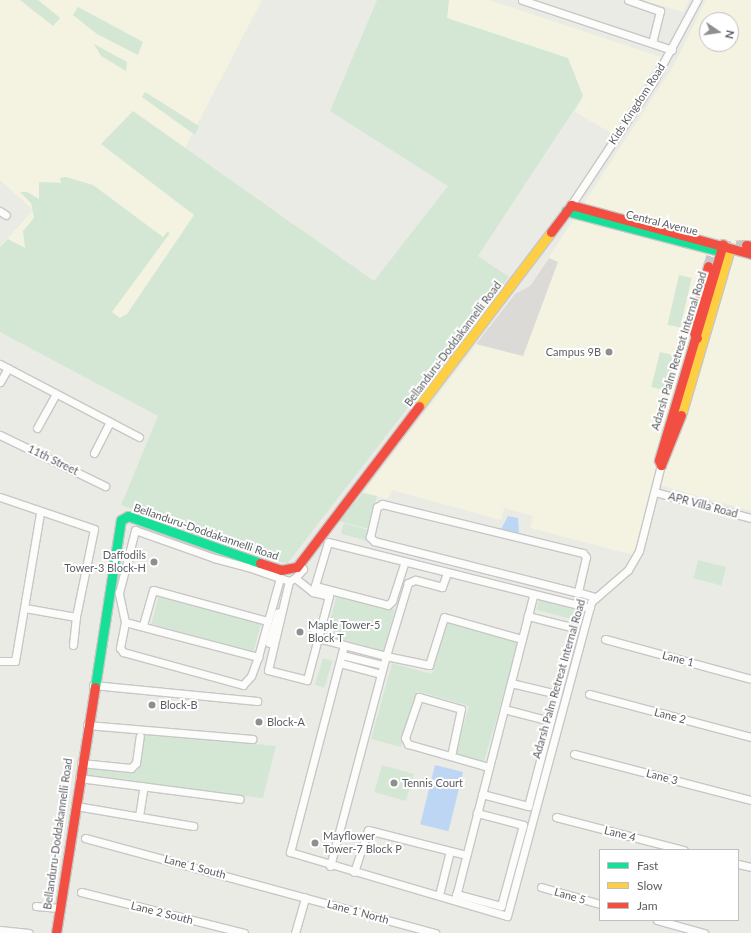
<!DOCTYPE html>
<style>
body{margin:0}
#map{position:relative;width:751px;height:933px;overflow:hidden;background:#ebebe6;font-family:Lato,sans-serif}
div>[style]{position:absolute}
[style*='--x']{left:calc(var(--x)*1px);top:calc(var(--y)*1px);width:calc(var(--w)*1px);rotate:calc(var(--a)*1deg)}
.commercial>*{inset:0;background:#f4f2e0}
.industrial>*{inset:0;background:#dbdad6}
.green>*{inset:0;background:#d4e7d4;transform-origin:0 0}
.water>*{inset:0;background:#bdd6f3;transform-origin:0 0}
.secondary-tunnel>*{height:10px;margin-top:-5px;transform-origin:0;background:repeating-linear-gradient(90deg,#c7c8c5 0 10px,transparent 0 15px)}
.roads{filter:drop-shadow(1px 0 #c7c7c7) drop-shadow(-1px 0 #c7c7c7) drop-shadow(0 1px #c7c7c7) drop-shadow(0 -1px #c7c7c7)}
.street>*{height:7px;margin:-3.5px;padding:0 3.5px;transform-origin:3.5px;border-radius:3.5px;background:#fcfcfb}
.fast>*{height:9px;margin:-4.5px;padding:0 4.5px;transform-origin:4.5px;border-radius:4.5px;background:#16e098}
.slow>*{height:9px;margin:-4.5px;padding:0 4.5px;transform-origin:4.5px;border-radius:4.5px;background:#ffcf43}
.jam>*{height:9px;margin:-4.5px;padding:0 4.5px;transform-origin:4.5px;border-radius:4.5px;background:#f24e42}
.dots>*{width:11px;height:11px;translate:-50% -50%;box-sizing:border-box;border:2px solid #fff;border-radius:50%}
span{translate:-50% -50%;white-space:nowrap;text-align:center;line-height:1.15;-webkit-text-stroke:4px #fff;paint-order:stroke}
.street-label{font-size:11px;color:#5c5e63}
.poi-label{font-size:11px;color:#5c5e63}
.right{translate:-100% -50%;text-align:right}
.left{translate:0 -50%;text-align:left}
.legend{position:absolute;left:599px;top:849px;width:140px;height:72px;box-sizing:border-box;background:#fff;border:1px solid #bebfc1;margin:0;padding:5px 7px;list-style:none;font-size:12px;color:#5c5e63}
.legend li{display:flex;align-items:center;gap:8px;height:20px}
.legend b{width:20px;border:1px solid #bebfc1}
.north{position:absolute;left:699px;top:12px;width:40px;height:40px;box-sizing:border-box;background:#fff;border:1px solid #bebfc1;border-radius:50%;rotate:103deg;font-size:11px;font-weight:700;line-height:16px;text-align:center;color:#5c5e63}
.north::after{content:'';display:block;margin:auto;width:14px;height:18px;background:#8e8f91;clip-path:polygon(50% 0,100% 100%,50% 72%,0 100%)}
</style>
<div id="map">
<div class="commercial">
<div style="clip-path:polygon(0 0,262px 0,185px 148px,300px 228px,187px 378px,0 247px,33px 210px,0 180px)"></div>
<div style="clip-path:polygon(449px 0,489px 0,661px 57px,613px 134px,575px 112px,583px 96px,447px 17px)"></div>
<div style="clip-path:polygon(642px 0,689px 0,683px 12px)"></div>
<div style="clip-path:polygon(evenodd,706px 0,751px 0,751px 511px,660px 485px,641px 557px,530px 528px,533px 516px,504px 508px,501px 520px,392px 490px,387px 499px,363px 493px,515px 294px,530px 286px,674px 65px,706px 0,707px 20px,731px 20px,731px 44px,707px 44px,707px 20px)"></div>
</div>
<div class="industrial">
<div style="clip-path:polygon(549px 258px,558px 262px,523px 356px,476px 344px,515px 294px,530px 286px)"></div>
</div>
<div class="green">
<div style="clip-path:polygon(20px 0,38px 0,60px 18px,53px 26px)"></div>
<div style="clip-path:polygon(377px 0,449px 0,447px 18px,568px 58px,583px 96px,478px 256px,509px 277px,287px 564px,121px 505px,158px 416px,0 332px,0 247px,8px 239px,25px 248px,23px 231px,34px 218px,31px 203px,20px 192px,27px 192px,39px 199px,39px 182px,61px 183px,60px 178px,66px 177px,93px 185px,163px 237px,167px 232px,170px 233px,112px 312px,120px 318px,127px 314px,194px 215px,101px 144px,133px 111px,374px 281px,448px 186px,330px 111px)"></div>
<div style="clip-path:polygon(78px 7px,143px 42px,138px 55px,97px 34px,73px 15px)"></div>
<div style="clip-path:polygon(94px 44px,127px 62px,126px 71px,101px 56px)"></div>
<div style="clip-path:polygon(145px 92px,199px 126px,195px 135px,142px 97px)"></div>
<div style="left:679px;top:275px;width:13px;height:51px;rotate:13deg"></div>
<div style="left:660px;top:352px;width:16px;height:36px;rotate:14deg"></div>
<div style="clip-path:polygon(363px 493px,377px 496px,369px 529px,339px 521px)"></div>
<div style="left:344px;top:523px;width:26px;height:11px;rotate:16deg"></div>
<div style="left:698px;top:560px;width:29px;height:19px;rotate:14deg"></div>
<div style="left:337px;top:594px;width:60px;height:43px;rotate:15deg"></div>
<div style="left:159px;top:595px;width:106px;height:30px;rotate:15deg"></div>
<div style="left:539px;top:600px;width:41px;height:10px;rotate:15deg"></div>
<div style="clip-path:polygon(447px 621px,519px 642px,484px 762px,455px 754px,469px 706px,417px 691px,401px 747px,371px 739px,392px 663px,432px 674px)"></div>
<div style="left:323px;top:658px;width:10px;height:28px;rotate:17deg"></div>
<div style="clip-path:polygon(143px 734px,276px 746px,263px 798px,86px 776px,87px 765px,137px 771px)"></div>
<div style="left:382px;top:765px;width:33px;height:28px;rotate:16deg"></div>
</div>
<div class="water">
<div style="clip-path:polygon(508px 516px,518px 518px,519px 534px,501px 529px)"></div>
<div style="left:435px;top:765px;width:29px;height:61px;rotate:14deg"></div>
</div>
<div class="secondary-tunnel">
<div style="--x:708;--y:266;--w:15;--a:-70"></div>
<div style="--x:713;--y:252;--w:9;--a:-32"></div>
<div style="--x:721;--y:247;--w:25;--a:-5"></div>
</div>
<div class="roads">
<div class="street">
<div style="--x:522;--y:0;--w:158;--a:18.4"></div>
<div style="--x:628;--y:0;--w:34;--a:19"></div>
<div style="--x:660;--y:11;--w:33;--a:104"></div>
<div style="--x:571;--y:205;--w:150;--a:-56.4"></div>
<div style="--x:654;--y:80;--w:91;--a:-61.7"></div>
<div style="--x:0;--y:211;--w:7;--a:34"></div>
<div style="--x:0;--y:364;--w:157;--a:27.7"></div>
<div style="--x:0;--y:382;--w:16;--a:-60"></div>
<div style="--x:37;--y:428;--w:39;--a:-61"></div>
<div style="--x:0;--y:435;--w:117;--a:25.9"></div>
<div style="--x:94;--y:453;--w:35;--a:-63"></div>
<div style="--x:655;--y:492;--w:99;--a:15.2"></div>
<div style="--x:0;--y:497;--w:99;--a:18.8"></div>
<div style="--x:94;--y:529;--w:90;--a:101.6"></div>
<div style="--x:76;--y:617;--w:52;--a:-170"></div>
<div style="--x:447;--y:573;--w:15;--a:110"></div>
<div style="--x:442;--y:587;--w:28;--a:-165"></div>
<div style="--x:415;--y:580;--w:8;--a:157"></div>
<div style="--x:408;--y:583;--w:76;--a:106.8"></div>
<div style="--x:386;--y:656;--w:43;--a:-165.3"></div>
<div style="--x:344;--y:645;--w:214;--a:104.6"></div>
<div style="--x:290;--y:852;--w:226;--a:16.4"></div>
<div style="--x:507;--y:916;--w:325;--a:-75"></div>
<div style="--x:591;--y:602;--w:49;--a:-40.9"></div>
<div style="--x:628;--y:570;--w:22;--a:-60"></div>
<div style="--x:639;--y:551;--w:89;--a:-75.7"></div>
<div style="--x:280;--y:578;--w:82;--a:105.6"></div>
<div style="--x:258;--y:657;--w:20;--a:110"></div>
<div style="--x:251;--y:676;--w:12;--a:132"></div>
<div style="--x:243;--y:685;--w:124;--a:-164.6"></div>
<div style="--x:123;--y:652;--w:5;--a:-127"></div>
<div style="--x:120;--y:648;--w:26;--a:-79"></div>
<div style="--x:125;--y:622;--w:30;--a:-102"></div>
<div style="--x:119;--y:593;--w:65;--a:-75.7"></div>
<div style="--x:135;--y:530;--w:84;--a:19.5"></div>
<div style="--x:214;--y:558;--w:35;--a:15"></div>
<div style="--x:248;--y:567;--w:34;--a:19"></div>
<div style="--x:280;--y:578;--w:9;--a:18"></div>
<div style="--x:289;--y:581;--w:7;--a:-27"></div>
<div style="--x:295;--y:578;--w:23;--a:38"></div>
<div style="--x:313;--y:592;--w:16;--a:14"></div>
<div style="--x:329;--y:596;--w:87;--a:104.7"></div>
<div style="--x:307;--y:680;--w:40;--a:-165.6"></div>
<div style="--x:268;--y:670;--w:91;--a:-76.7"></div>
<div style="--x:295;--y:578;--w:12;--a:-48"></div>
<div style="--x:303;--y:569;--w:6;--a:-135"></div>
<div style="--x:315;--y:586;--w:75;--a:14.6"></div>
<div style="--x:388;--y:605;--w:6;--a:-45"></div>
<div style="--x:392;--y:601;--w:40;--a:-72"></div>
<div style="--x:313;--y:592;--w:52;--a:-73.3"></div>
<div style="--x:328;--y:542;--w:270;--a:14.1"></div>
<div style="--x:579;--y:593;--w:211;--a:-165.8"></div>
<div style="--x:374;--y:541;--w:6;--a:-135"></div>
<div style="--x:370;--y:537;--w:31;--a:-77"></div>
<div style="--x:377;--y:507;--w:6;--a:-31"></div>
<div style="--x:382;--y:504;--w:207;--a:13.7"></div>
<div style="--x:583;--y:553;--w:5;--a:53"></div>
<div style="--x:586;--y:557;--w:36;--a:103"></div>
<div style="--x:578;--y:592;--w:17;--a:17"></div>
<div style="--x:125;--y:622;--w:138;--a:14.7"></div>
<div style="--x:143;--y:625;--w:36;--a:-74"></div>
<div style="--x:153;--y:590;--w:118;--a:15.2"></div>
<div style="--x:318;--y:638;--w:27;--a:15"></div>
<div style="--x:605;--y:639;--w:151;--a:15.3"></div>
<div style="--x:269;--y:643;--w:32;--a:-74"></div>
<div style="--x:73;--y:645;--w:28;--a:-84"></div>
<div style="--x:342;--y:655;--w:38;--a:14"></div>
<div style="--x:0;--y:661;--w:15;--a:0"></div>
<div style="--x:15;--y:661;--w:150;--a:-80.4"></div>
<div style="--x:340;--y:663;--w:42;--a:15"></div>
<div style="--x:511;--y:683;--w:47;--a:13.4"></div>
<div style="--x:93;--y:685;--w:165;--a:5.6"></div>
<div style="--x:589;--y:694;--w:168;--a:14.9"></div>
<div style="--x:504;--y:709;--w:48;--a:14.6"></div>
<div style="--x:87;--y:725;--w:166;--a:4.8"></div>
<div style="--x:574;--y:754;--w:183;--a:14.6"></div>
<div style="--x:451;--y:756;--w:48;--a:-78"></div>
<div style="--x:461;--y:709;--w:44;--a:-164.1"></div>
<div style="--x:419;--y:697;--w:43;--a:108.9"></div>
<div style="--x:405;--y:738;--w:7;--a:63"></div>
<div style="--x:408;--y:744;--w:84;--a:15.9"></div>
<div style="--x:81;--y:763;--w:50;--a:5.7"></div>
<div style="--x:131;--y:768;--w:7;--a:-45"></div>
<div style="--x:136;--y:763;--w:27;--a:-82"></div>
<div style="--x:79;--y:778;--w:162;--a:7.4"></div>
<div style="--x:482;--y:794;--w:48;--a:14.6"></div>
<div style="--x:528;--y:806;--w:184;--a:-75.2"></div>
<div style="--x:575;--y:628;--w:49;--a:-165.7"></div>
<div style="--x:76;--y:806;--w:119;--a:9.7"></div>
<div style="--x:139;--y:816;--w:30;--a:-81"></div>
<div style="--x:556;--y:817;--w:132;--a:14.5"></div>
<div style="--x:85;--y:838;--w:363;--a:15.2"></div>
<div style="--x:738;--y:864;--w:13;--a:13"></div>
<div style="--x:330;--y:866;--w:217;--a:-75.1"></div>
<div style="--x:386;--y:656;--w:44;--a:11.8"></div>
<div style="--x:429;--y:665;--w:50;--a:-72.6"></div>
<div style="--x:444;--y:617;--w:81;--a:15.8"></div>
<div style="--x:354;--y:872;--w:44;--a:-71.6"></div>
<div style="--x:368;--y:830;--w:101;--a:14.3"></div>
<div style="--x:541;--y:887;--w:61;--a:16.1"></div>
<div style="--x:81;--y:892;--w:168;--a:14.1"></div>
<div style="--x:456;--y:894;--w:47;--a:14.9"></div>
<div style="--x:501;--y:906;--w:84;--a:-74.8"></div>
<div style="--x:523;--y:825;--w:48;--a:-165.4"></div>
<div style="--x:439;--y:895;--w:45;--a:-76"></div>
<div style="--x:455;--y:900;--w:314;--a:-75.6"></div>
<div style="--x:36;--y:906;--w:23;--a:5"></div>
<div style="--x:657;--y:920;--w:49;--a:15.5"></div>
<div style="--x:0;--y:930;--w:29;--a:6"></div>
<div style="--x:295;--y:933;--w:37;--a:-74"></div>
</div>
<div class="fast">
<div style="--x:566;--y:211;--w:162;--a:14.6"></div>
<div style="--x:95;--y:687;--w:169;--a:-81.2"></div>
<div style="--x:121;--y:520;--w:8;--a:-30"></div>
<div style="--x:128;--y:516;--w:140;--a:19.6"></div>
</div>
<div class="slow">
<div style="--x:419;--y:406;--w:218;--a:-52.8"></div>
<div style="--x:681;--y:415;--w:174;--a:-73.6"></div>
</div>
<div class="jam">
<div style="--x:551;--y:232;--w:34;--a:-53"></div>
<div style="--x:571;--y:205;--w:187;--a:15.2"></div>
<div style="--x:746;--y:245;--w:5;--a:11"></div>
<div style="--x:697;--y:338;--w:10;--a:-119"></div>
<div style="--x:692;--y:329;--w:65;--a:-75.7"></div>
<div style="--x:681;--y:415;--w:54;--a:111.8"></div>
<div style="--x:661;--y:465;--w:5;--a:-112"></div>
<div style="--x:659;--y:460;--w:225;--a:-73.5"></div>
<div style="--x:260;--y:563;--w:22;--a:18"></div>
<div style="--x:281;--y:570;--w:16;--a:-11"></div>
<div style="--x:297;--y:567;--w:202;--a:-52.8"></div>
<div style="--x:56;--y:933;--w:249;--a:-81"></div>
</div>
</div>
<div class="dots">
<div style="left:609px;top:352px;background:#8e8f91"></div>
<div style="left:154px;top:562px;background:#8e8f91"></div>
<div style="left:300px;top:632px;background:#8e8f91"></div>
<div style="left:152px;top:705px;background:#8e8f91"></div>
<div style="left:259px;top:722px;background:#8e8f91"></div>
<div style="left:394px;top:783px;background:#8e8f91"></div>
<div style="left:315px;top:843px;background:#8e8f91"></div>
</div>
<div class="street-label">
<span style="left:637px;top:104px;rotate:-57deg">Kids Kingdom Road</span>
<span style="left:662px;top:223px;rotate:14deg">Central Avenue</span>
<span style="left:453px;top:344px;rotate:-53deg">Bellanduru-Doddakannelli Road</span>
<span style="left:679px;top:351px;rotate:-73deg">Adarsh Palm Retreat Internal Road</span>
<span style="left:53px;top:460px;rotate:26deg">11th Street</span>
<span style="left:703px;top:505px;rotate:15deg">APR Villa Road</span>
<span style="left:206px;top:532px;rotate:19deg">Bellanduru-Doddakannelli Road</span>
<span style="left:678px;top:659px;rotate:15deg">Lane 1</span>
<span style="left:559px;top:679px;rotate:-74deg">Adarsh Palm Retreat Internal Road</span>
<span style="left:670px;top:716px;rotate:15deg">Lane 2</span>
<span style="left:662px;top:777px;rotate:15deg">Lane 3</span>
<span style="left:58px;top:834px;rotate:-82deg">Bellanduru-Doddakannelli Road</span>
<span style="left:620px;top:834px;rotate:14deg">Lane 4</span>
<span style="left:195px;top:867px;rotate:15deg">Lane 1 South</span>
<span style="left:570px;top:896px;rotate:16deg">Lane 5</span>
<span style="left:358px;top:912px;rotate:15deg">Lane 1 North</span>
<span style="left:162px;top:913px;rotate:14deg">Lane 2 South</span>
</div>
<div class="poi-label">
<span class="right" style="left:601px;top:352px">Campus 9B</span>
<span class="right" style="left:146px;top:562px">Daffodils<br>Tower-3 Block-H</span>
<span class="left" style="left:308px;top:632px">Maple Tower-5<br>Block T</span>
<span class="left" style="left:160px;top:705px">Block-B</span>
<span class="left" style="left:267px;top:722px">Block-A</span>
<span class="left" style="left:402px;top:783px">Tennis Court</span>
<span class="left" style="left:323px;top:843px">Mayflower<br>Tower-7 Block P</span>
</div>
<ul class="legend">
<li><b style="height:5px;background:#16e098"></b>Fast</li>
<li><b style="height:5px;background:#ffcf43"></b>Slow</li>
<li><b style="height:5px;background:#f24e42"></b>Jam</li>
</ul>
<div class="north">N</div>
</div>
